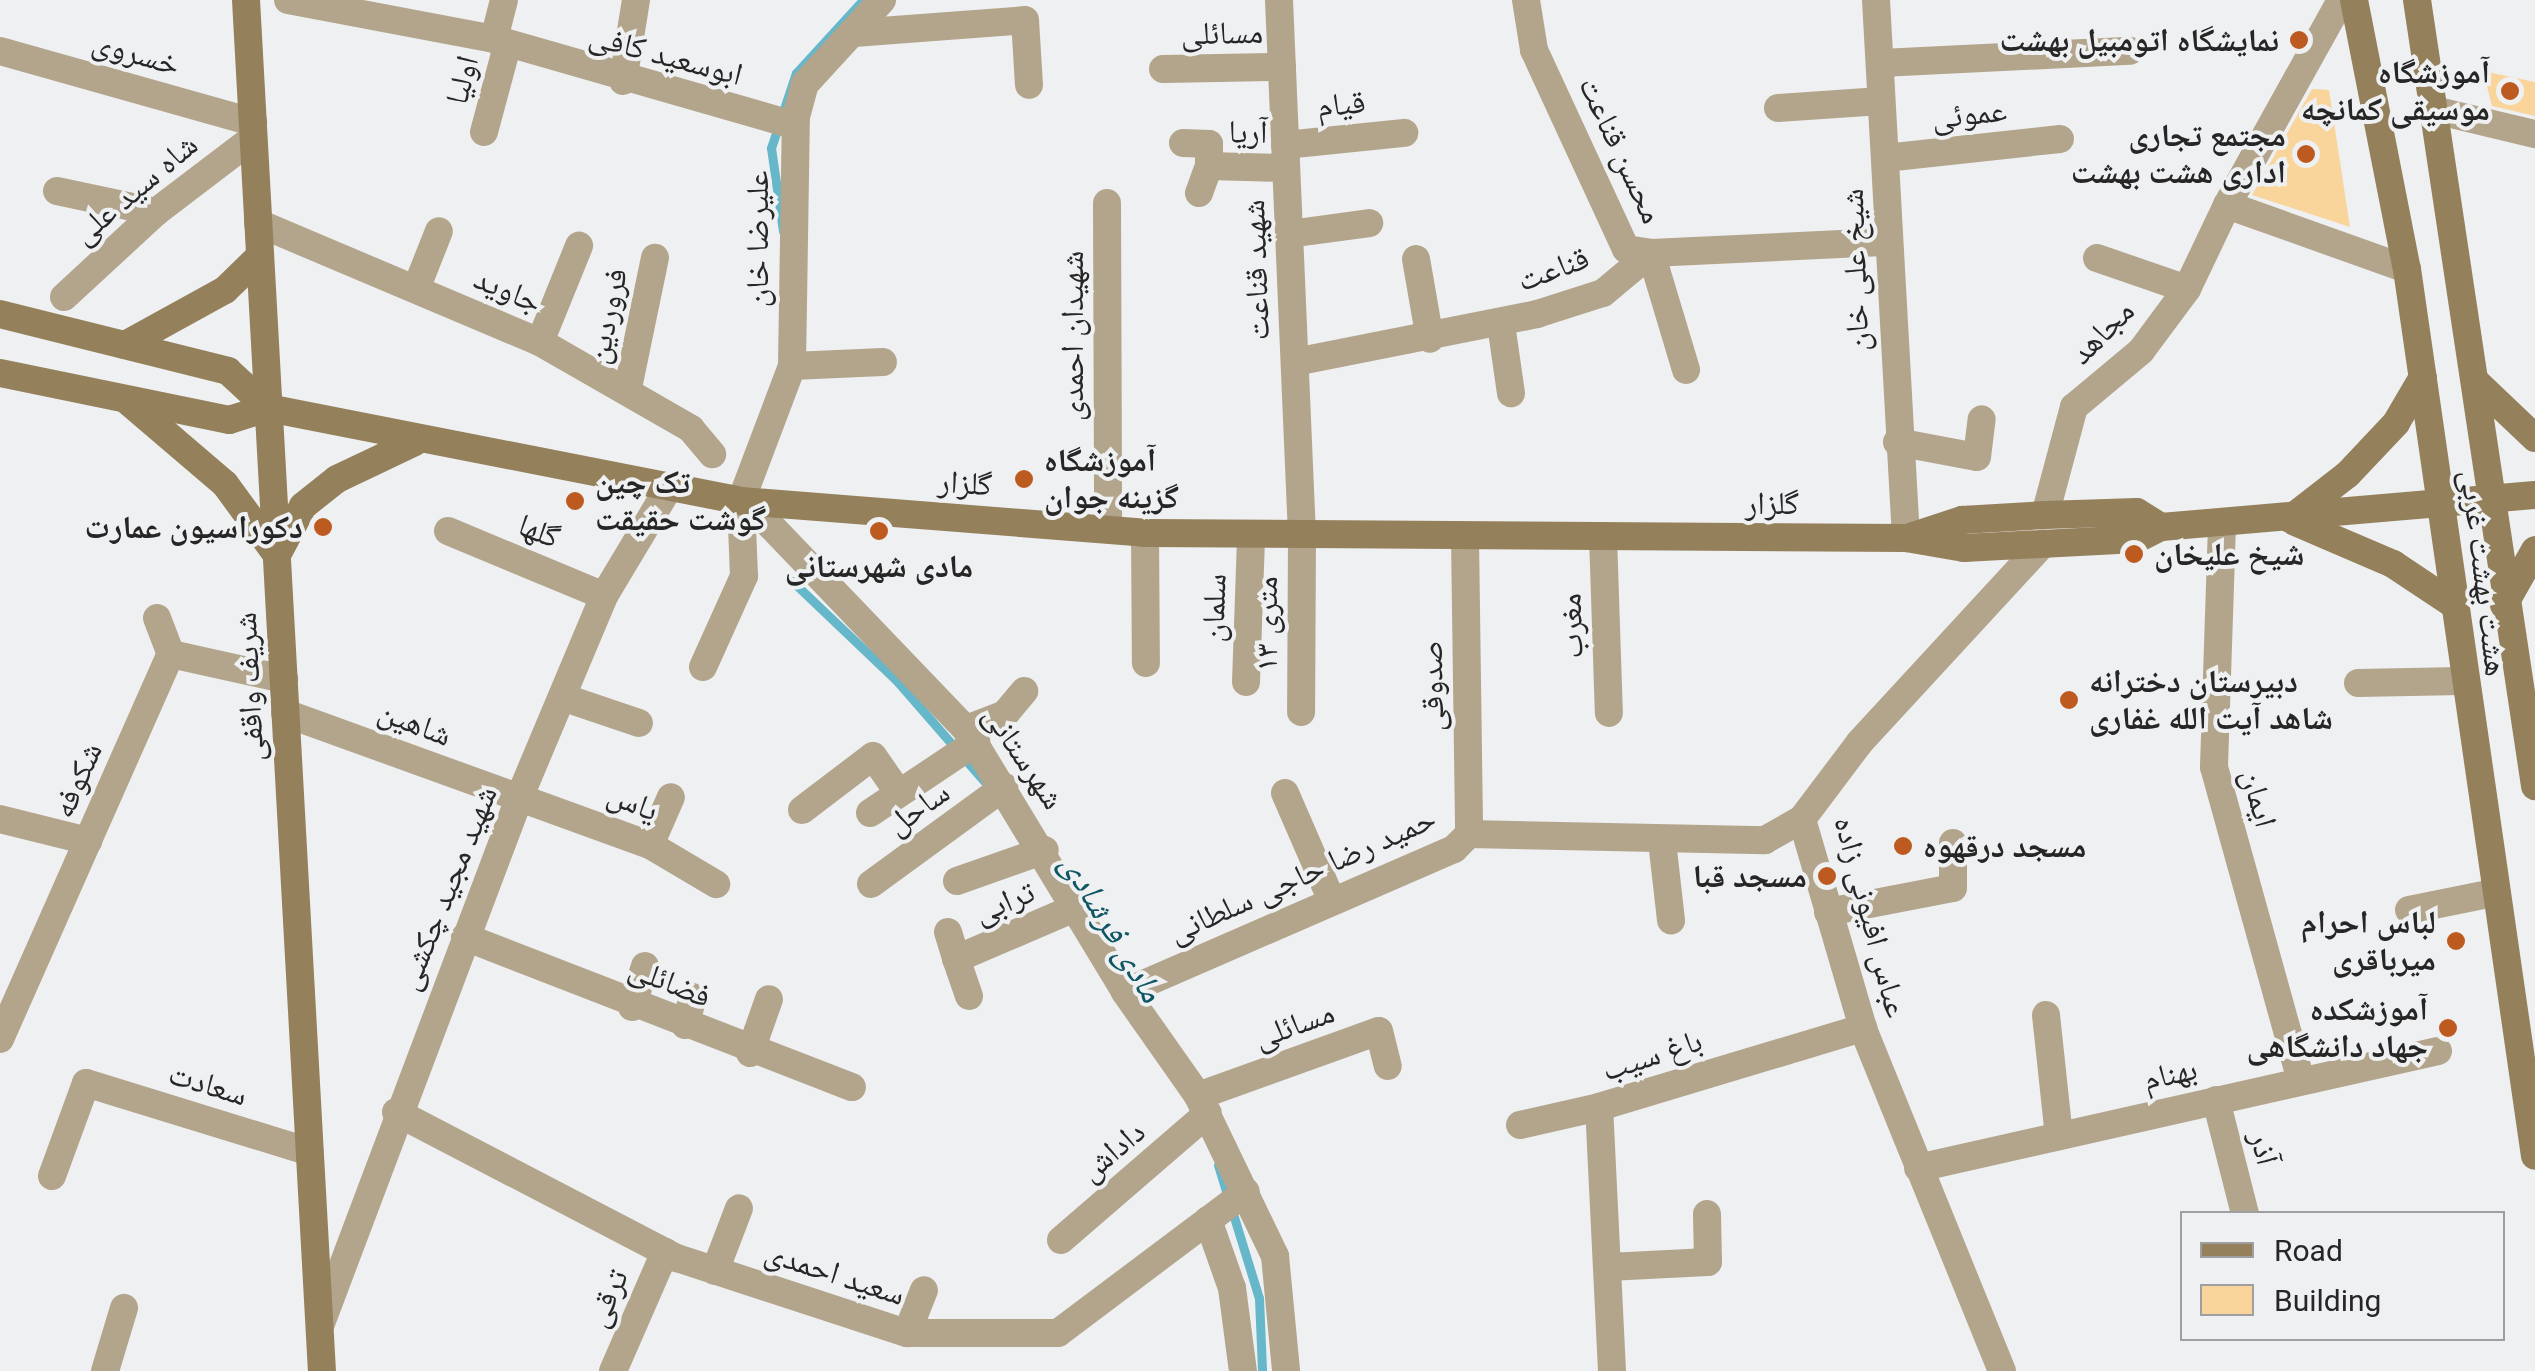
<!DOCTYPE html>
<meta charset="utf-8">
<style>
body{margin:0}
#map{position:relative;width:2535px;height:1371px;overflow:hidden;background:#eff0f2;font-family:Roboto,"Noto Naskh Arabic",sans-serif}
div>[style]{position:absolute}
[style*='--x']{left:calc(var(--x)*1px);top:calc(var(--y)*1px);width:calc(var(--w)*1px);rotate:calc(var(--a)*1deg)}
.stream>*{height:9px;margin:-4.5px;padding:0 4.5px;transform-origin:4.5px;border-radius:4.5px;background:#65b7c9}
.building>*{inset:0;background:#f9d59b}
.minor>*{height:28px;margin:-14px;padding:0 14px;transform-origin:14px;border-radius:14px;background:#b2a58c}
.secondary>*{height:28px;margin:-14px;padding:0 14px;transform-origin:14px;border-radius:14px;background:#94805b}
.dots>*{width:28px;height:28px;translate:-50% -50%;box-sizing:border-box;border:5px solid #eff0f2;border-radius:50%}
span{translate:-50% -50%;white-space:nowrap;text-align:center;line-height:1.15;-webkit-text-stroke:8px #eff0f2;paint-order:stroke}
.street-label{font-size:32px;color:#262627}
.poi-label{font-size:32px;color:#262627;font-weight:700}
.right{translate:-100% -50%;text-align:right}
.left{translate:0 -50%;text-align:left}
.water-label{font-size:35px;color:#0e5663;font-style:italic}
.legend{position:absolute;left:2180px;top:1211px;width:325px;height:130px;box-sizing:border-box;background:#eff0f2;border:2px solid #9f9fa1;margin:0;padding:12px 18px;list-style:none;font-size:30px;color:#262627}
.legend li{display:flex;align-items:center;gap:20px;height:50px}
.legend b{width:50px;border:2px solid #9f9fa1}
</style>
<div id="map">
<div class="stream">
<div style="--x:783;--y:231;--w:84;--a:-98.2"></div>
<div style="--x:771;--y:148;--w:79;--a:-71.6"></div>
<div style="--x:796;--y:73;--w:99;--a:-47.5"></div>
<div style="--x:792;--y:581;--w:145;--a:43.6"></div>
<div style="--x:897;--y:681;--w:133;--a:49"></div>
<div style="--x:1218;--y:1165;--w:139;--a:72.9"></div>
<div style="--x:1259;--y:1298;--w:73;--a:87.6"></div>
</div>
<div class="building">
<div style="clip-path:polygon(2483px 71px,2535px 82px,2535px 116px,2492px 106px)"></div>
<div style="clip-path:polygon(2312px 89px,2329px 90px,2350px 227px,2252px 195px)"></div>
</div>
<div class="minor">
<div style="--x:288;--y:0;--w:210;--a:10.7"></div>
<div style="--x:494;--y:39;--w:311;--a:16"></div>
<div style="--x:1279;--y:0;--w:536;--a:87.54"></div>
<div style="--x:1302;--y:536;--w:176;--a:90.3"></div>
<div style="--x:1526;--y:0;--w:51;--a:80.9"></div>
<div style="--x:1534;--y:50;--w:219;--a:65.2"></div>
<div style="--x:1626;--y:249;--w:25;--a:9"></div>
<div style="--x:1651;--y:253;--w:122;--a:73.3"></div>
<div style="--x:1876;--y:0;--w:539;--a:86.81"></div>
<div style="--x:854;--y:33;--w:171;--a:-4.3"></div>
<div style="--x:1025;--y:20;--w:65;--a:86.5"></div>
<div style="--x:494;--y:39;--w:40;--a:-75.6"></div>
<div style="--x:0;--y:51;--w:263;--a:15.7"></div>
<div style="--x:1881;--y:63;--w:249;--a:-2.8"></div>
<div style="--x:1163;--y:69;--w:119;--a:-1"></div>
<div style="--x:623;--y:81;--w:82;--a:-80.9"></div>
<div style="--x:1778;--y:108;--w:103;--a:-3.9"></div>
<div style="--x:2434;--y:110;--w:104;--a:13.4"></div>
<div style="--x:484;--y:132;--w:89;--a:-75"></div>
<div style="--x:1183;--y:143;--w:26;--a:2"></div>
<div style="--x:1209;--y:144;--w:22;--a:90"></div>
<div style="--x:1209;--y:166;--w:77;--a:1.5"></div>
<div style="--x:1285;--y:145;--w:120;--a:-5.8"></div>
<div style="--x:1885;--y:158;--w:176;--a:-6.2"></div>
<div style="--x:57;--y:191;--w:101;--a:12"></div>
<div style="--x:1199;--y:193;--w:29;--a:-70"></div>
<div style="--x:1107;--y:203;--w:326;--a:89.8"></div>
<div style="--x:2227;--y:205;--w:235;--a:-60.9"></div>
<div style="--x:258;--y:223;--w:306;--a:22.9"></div>
<div style="--x:540;--y:342;--w:174;--a:29.9"></div>
<div style="--x:691;--y:429;--w:33;--a:50"></div>
<div style="--x:1289;--y:234;--w:81;--a:-7.8"></div>
<div style="--x:2097;--y:258;--w:95;--a:19"></div>
<div style="--x:1416;--y:259;--w:81;--a:80.1"></div>
<div style="--x:416;--y:289;--w:62;--a:-68.4"></div>
<div style="--x:64;--y:297;--w:125;--a:-42.7"></div>
<div style="--x:156;--y:212;--w:122;--a:-37.3"></div>
<div style="--x:1501;--y:324;--w:70;--a:81.8"></div>
<div style="--x:540;--y:342;--w:104;--a:-67.9"></div>
<div style="--x:1295;--y:362;--w:247;--a:-11.2"></div>
<div style="--x:1537;--y:314;--w:69;--a:-17.7"></div>
<div style="--x:1603;--y:293;--w:62;--a:-39.8"></div>
<div style="--x:1651;--y:253;--w:237;--a:-2.7"></div>
<div style="--x:792;--y:366;--w:91;--a:-2.5"></div>
<div style="--x:628;--y:388;--w:133;--a:-78.3"></div>
<div style="--x:1897;--y:442;--w:81;--a:10.6"></div>
<div style="--x:1977;--y:457;--w:38;--a:-83"></div>
<div style="--x:747;--y:501;--w:316;--a:46.2"></div>
<div style="--x:966;--y:729;--w:307;--a:58.8"></div>
<div style="--x:1125;--y:992;--w:127;--a:54.9"></div>
<div style="--x:1198;--y:1096;--w:178;--a:64.3"></div>
<div style="--x:1275;--y:1256;--w:116;--a:84.5"></div>
<div style="--x:2045;--y:515;--w:112;--a:-75"></div>
<div style="--x:2074;--y:407;--w:87;--a:-39.9"></div>
<div style="--x:2141;--y:351;--w:77;--a:-53.4"></div>
<div style="--x:2187;--y:289;--w:93;--a:-64.5"></div>
<div style="--x:2227;--y:205;--w:191;--a:19.6"></div>
<div style="--x:2222;--y:525;--w:242;--a:91.9"></div>
<div style="--x:2214;--y:767;--w:325;--a:74.5"></div>
<div style="--x:448;--y:531;--w:169;--a:22.6"></div>
<div style="--x:1145;--y:533;--w:130;--a:89.6"></div>
<div style="--x:1603;--y:536;--w:177;--a:88.1"></div>
<div style="--x:1465;--y:538;--w:296;--a:89.2"></div>
<div style="--x:157;--y:618;--w:39;--a:69"></div>
<div style="--x:171;--y:654;--w:116;--a:12.5"></div>
<div style="--x:703;--y:667;--w:100;--a:-65.7"></div>
<div style="--x:744;--y:576;--w:75;--a:-92.3"></div>
<div style="--x:741;--y:501;--w:144;--a:-69.3"></div>
<div style="--x:792;--y:366;--w:249;--a:-89.1"></div>
<div style="--x:796;--y:117;--w:34;--a:-75"></div>
<div style="--x:805;--y:84;--w:114;--a:-47.5"></div>
<div style="--x:1246;--y:682;--w:146;--a:-88"></div>
<div style="--x:2358;--y:683;--w:104;--a:-1.1"></div>
<div style="--x:565;--y:698;--w:78;--a:18.7"></div>
<div style="--x:285;--y:713;--w:388;--a:19.9"></div>
<div style="--x:650;--y:845;--w:77;--a:30.6"></div>
<div style="--x:966;--y:729;--w:42;--a:-21"></div>
<div style="--x:1005;--y:714;--w:30;--a:-50"></div>
<div style="--x:1285;--y:793;--w:118;--a:66.5"></div>
<div style="--x:802;--y:810;--w:89;--a:-37.3"></div>
<div style="--x:873;--y:756;--w:44;--a:55.2"></div>
<div style="--x:870;--y:813;--w:128;--a:-33.8"></div>
<div style="--x:0;--y:819;--w:91;--a:14"></div>
<div style="--x:1662;--y:841;--w:80;--a:83.5"></div>
<div style="--x:650;--y:845;--w:52;--a:-66.4"></div>
<div style="--x:957;--y:881;--w:93;--a:-19.4"></div>
<div style="--x:871;--y:884;--w:165;--a:-36.1"></div>
<div style="--x:2409;--y:910;--w:86;--a:-11.4"></div>
<div style="--x:1828;--y:912;--w:127;--a:-10.9"></div>
<div style="--x:1953;--y:888;--w:45;--a:-90"></div>
<div style="--x:948;--y:932;--w:28;--a:73"></div>
<div style="--x:465;--y:937;--w:415;--a:21.2"></div>
<div style="--x:1125;--y:992;--w:359;--a:-23.5"></div>
<div style="--x:1454;--y:849;--w:21;--a:-45"></div>
<div style="--x:1469;--y:834;--w:296;--a:1.2"></div>
<div style="--x:1765;--y:840;--w:43;--a:-29.6"></div>
<div style="--x:969;--y:996;--w:39;--a:-109"></div>
<div style="--x:956;--y:959;--w:132;--a:-23.3"></div>
<div style="--x:632;--y:1007;--w:43;--a:-72.4"></div>
<div style="--x:2046;--y:1015;--w:122;--a:83.9"></div>
<div style="--x:685;--y:1025;--w:29;--a:-74"></div>
<div style="--x:0;--y:1039;--w:421;--a:-66.1"></div>
<div style="--x:750;--y:1053;--w:57;--a:-70.6"></div>
<div style="--x:1198;--y:1096;--w:192;--a:-19.8"></div>
<div style="--x:1379;--y:1031;--w:36;--a:76"></div>
<div style="--x:2216;--y:1100;--w:118;--a:75.7"></div>
<div style="--x:396;--y:1112;--w:317;--a:27.5"></div>
<div style="--x:677;--y:1258;--w:242;--a:18.1"></div>
<div style="--x:907;--y:1333;--w:151;--a:0"></div>
<div style="--x:1058;--y:1333;--w:235;--a:-36.9"></div>
<div style="--x:1520;--y:1125;--w:81;--a:-12.8"></div>
<div style="--x:1918;--y:1168;--w:533;--a:-12.68"></div>
<div style="--x:52;--y:1176;--w:99;--a:-69.9"></div>
<div style="--x:86;--y:1083;--w:234;--a:17.1"></div>
<div style="--x:1208;--y:1220;--w:72;--a:70.6"></div>
<div style="--x:1232;--y:1288;--w:84;--a:82.5"></div>
<div style="--x:1061;--y:1240;--w:194;--a:-40.8"></div>
<div style="--x:1608;--y:1267;--w:100;--a:-2.9"></div>
<div style="--x:1708;--y:1262;--w:48;--a:-91.2"></div>
<div style="--x:715;--y:1271;--w:67;--a:-69.1"></div>
<div style="--x:320;--y:1326;--w:566;--a:-69.33"></div>
<div style="--x:520;--y:796;--w:217;--a:-67.2"></div>
<div style="--x:604;--y:596;--w:125;--a:-59.1"></div>
<div style="--x:907;--y:1333;--w:46;--a:-68.4"></div>
<div style="--x:105;--y:1371;--w:66;--a:-73.2"></div>
<div style="--x:613;--y:1371;--w:130;--a:-66.4"></div>
<div style="--x:1612;--y:1371;--w:264;--a:-92.8"></div>
<div style="--x:1599;--y:1107;--w:276;--a:-16.7"></div>
<div style="--x:2002;--y:1371;--w:370;--a:-112.1"></div>
<div style="--x:1863;--y:1028;--w:218;--a:-106.3"></div>
<div style="--x:1802;--y:819;--w:96;--a:-53"></div>
<div style="--x:1860;--y:742;--w:270;--a:-47.3"></div>
</div>
<div class="secondary">
<div style="--x:246;--y:0;--w:1373;--a:86.83"></div>
<div style="--x:2354;--y:0;--w:274;--a:78.9"></div>
<div style="--x:2407;--y:269;--w:896;--a:81.79"></div>
<div style="--x:2417;--y:0;--w:795;--a:81.46"></div>
<div style="--x:0;--y:314;--w:235;--a:14"></div>
<div style="--x:228;--y:371;--w:54;--a:42.8"></div>
<div style="--x:125;--y:345;--w:114;--a:-28.8"></div>
<div style="--x:225;--y:290;--w:49;--a:-44.2"></div>
<div style="--x:0;--y:373;--w:234;--a:11.6"></div>
<div style="--x:229;--y:420;--w:41;--a:-17.1"></div>
<div style="--x:268;--y:408;--w:482;--a:11.1"></div>
<div style="--x:741;--y:501;--w:405;--a:4.5"></div>
<div style="--x:1145;--y:533;--w:761;--a:0.38"></div>
<div style="--x:1906;--y:538;--w:59;--a:9.8"></div>
<div style="--x:1964;--y:548;--w:173;--a:-3"></div>
<div style="--x:2137;--y:539;--w:27;--a:-27"></div>
<div style="--x:2161;--y:527;--w:375;--a:-4.9"></div>
<div style="--x:2477;--y:383;--w:80;--a:43.5"></div>
<div style="--x:129;--y:402;--w:126;--a:40.5"></div>
<div style="--x:225;--y:484;--w:88;--a:53.8"></div>
<div style="--x:277;--y:555;--w:55;--a:-62"></div>
<div style="--x:303;--y:506;--w:43;--a:-38.5"></div>
<div style="--x:337;--y:479;--w:86;--a:-25.4"></div>
<div style="--x:2290;--y:519;--w:73;--a:-37.8"></div>
<div style="--x:2348;--y:474;--w:70;--a:-46.7"></div>
<div style="--x:2396;--y:423;--w:53;--a:-59.6"></div>
<div style="--x:2295;--y:522;--w:107;--a:23.2"></div>
<div style="--x:2393;--y:564;--w:72;--a:33.7"></div>
<div style="--x:1913;--y:536;--w:52;--a:-18.1"></div>
<div style="--x:1962;--y:520;--w:83;--a:-3.4"></div>
<div style="--x:2045;--y:515;--w:92;--a:-1.9"></div>
<div style="--x:2137;--y:512;--w:28;--a:32"></div>
<div style="--x:2504;--y:605;--w:63;--a:-60.6"></div>
</div>
<div class="dots">
<div style="left:2299px;top:40px;background:#bd5a20"></div>
<div style="left:2510px;top:91px;background:#bd5a20"></div>
<div style="left:2306px;top:154px;background:#bd5a20"></div>
<div style="left:1024px;top:479px;background:#bd5a20"></div>
<div style="left:575px;top:501px;background:#bd5a20"></div>
<div style="left:323px;top:527px;background:#bd5a20"></div>
<div style="left:879px;top:531px;background:#bd5a20"></div>
<div style="left:2134px;top:554px;background:#bd5a20"></div>
<div style="left:2069px;top:700px;background:#bd5a20"></div>
<div style="left:1903px;top:846px;background:#bd5a20"></div>
<div style="left:1827px;top:876px;background:#bd5a20"></div>
<div style="left:2456px;top:941px;background:#bd5a20"></div>
<div style="left:2448px;top:1028px;background:#bd5a20"></div>
</div>
<div class="street-label">
<span style="left:1222px;top:33px;rotate:-1deg">مسائلی</span>
<span style="left:136px;top:53px;rotate:16deg">خسروی</span>
<span style="left:666px;top:55px;rotate:15deg">ابوسعید کافی</span>
<span style="left:462px;top:80px;rotate:-75deg">اولیا</span>
<span style="left:1341px;top:104px;rotate:-6deg">قیام</span>
<span style="left:1969px;top:114px;rotate:-6deg">عموئی</span>
<span style="left:1248px;top:132px;rotate:1deg">آریا</span>
<span style="left:1621px;top:150px;rotate:65deg">محسن قناعت</span>
<span style="left:135px;top:189px;rotate:-40deg">شاه سید علی</span>
<span style="left:757px;top:239px;rotate:-90deg">علیرضا خان</span>
<span style="left:1553px;top:269px;rotate:-20deg">قناعت</span>
<span style="left:1256px;top:270px;rotate:-92deg">شهید قناعت</span>
<span style="left:1855px;top:270px;rotate:-92deg">شیخ علی خان</span>
<span style="left:508px;top:290px;rotate:23deg">جاوید</span>
<span style="left:607px;top:316px;rotate:-78deg">فروردین</span>
<span style="left:2102px;top:332px;rotate:-45deg">مجاهد</span>
<span style="left:1072px;top:336px;rotate:-90deg">شهیدان احمدی</span>
<span style="left:965px;top:483px;rotate:4deg">گلزار</span>
<span style="left:1772px;top:503px">گلزار</span>
<span style="left:539px;top:531px;rotate:22deg">گلها</span>
<span style="left:2484px;top:573px;rotate:83deg">هشت بهشت غربی</span>
<span style="left:1214px;top:608px;rotate:-88deg">سلمان</span>
<span style="left:1266px;top:624px;rotate:-90deg">۱۳ متری</span>
<span style="left:1571px;top:626px;rotate:-92deg">مغرب</span>
<span style="left:1432px;top:686px;rotate:-91deg">صدوقی</span>
<span style="left:249px;top:687px;rotate:-93deg">شریف واقفی</span>
<span style="left:415px;top:723px;rotate:21deg">شاهین</span>
<span style="left:1024px;top:757px;rotate:56deg">شهرستانی</span>
<span style="left:77px;top:780px;rotate:-66deg">شکوفه</span>
<span style="left:2259px;top:798px;rotate:75deg">ایمان</span>
<span style="left:633px;top:802px;rotate:22deg">یاس</span>
<span style="left:918px;top:808px;rotate:-35deg">ساحل</span>
<span style="left:1302px;top:875px;rotate:-24deg">حمید رضا حاجی سلطانی</span>
<span style="left:447px;top:888px;rotate:-68deg">شهید مجید چکشی</span>
<span style="left:1004px;top:902px;rotate:-23deg">ترابی</span>
<span style="left:1871px;top:917px;rotate:75deg">عباس افیونی زاده</span>
<span style="left:670px;top:982px;rotate:22deg">فضائلی</span>
<span style="left:1294px;top:1025px;rotate:-20deg">مسائلی</span>
<span style="left:1652px;top:1055px;rotate:-18deg">باغ سیب</span>
<span style="left:2170px;top:1074px;rotate:-13deg">بهنام</span>
<span style="left:208px;top:1084px;rotate:17deg">سعادت</span>
<span style="left:2264px;top:1148px;rotate:76deg">آذر</span>
<span style="left:1112px;top:1151px;rotate:-40deg">داداش</span>
<span style="left:835px;top:1273px;rotate:18deg">سعید احمدی</span>
<span style="left:607px;top:1298px;rotate:-66deg">ترقی</span>
</div>
<div class="poi-label">
<span class="right" style="left:2279px;top:40px">نمایشگاه اتومبیل بهشت</span>
<span class="right" style="left:2490px;top:91px">آموزشگاه<br>موسیقی کمانچه</span>
<span class="right" style="left:2286px;top:154px">مجتمع تجاری<br>اداری هشت بهشت</span>
<span class="left" style="left:1044px;top:479px">آموزشگاه<br>گزینه جوان</span>
<span class="left" style="left:595px;top:501px">تک چین<br>گوشت حقیقت</span>
<span class="right" style="left:303px;top:527px">دکوراسیون عمارت</span>
<span class="left" style="left:2154px;top:554px">شیخ علیخان</span>
<span style="left:879px;top:566px">مادی شهرستانی</span>
<span class="left" style="left:2089px;top:700px">دبیرستان دخترانه<br>شاهد آیت الله غفاری</span>
<span class="left" style="left:1923px;top:846px">مسجد درقهوه</span>
<span class="right" style="left:1807px;top:876px">مسجد قبا</span>
<span class="right" style="left:2436px;top:941px">لباس احرام<br>میرباقری</span>
<span class="right" style="left:2428px;top:1028px">آموزشکده<br>جهاد دانشگاهی</span>
</div>
<div class="water-label">
<span style="left:1112px;top:928px;rotate:59deg">مادی فرشادی</span>
</div>
<ul class="legend">
<li><b style="height:12px;background:#94805b"></b>Road</li>
<li><b style="height:28px;background:#f9d59b"></b>Building</li>
</ul>
</div>
